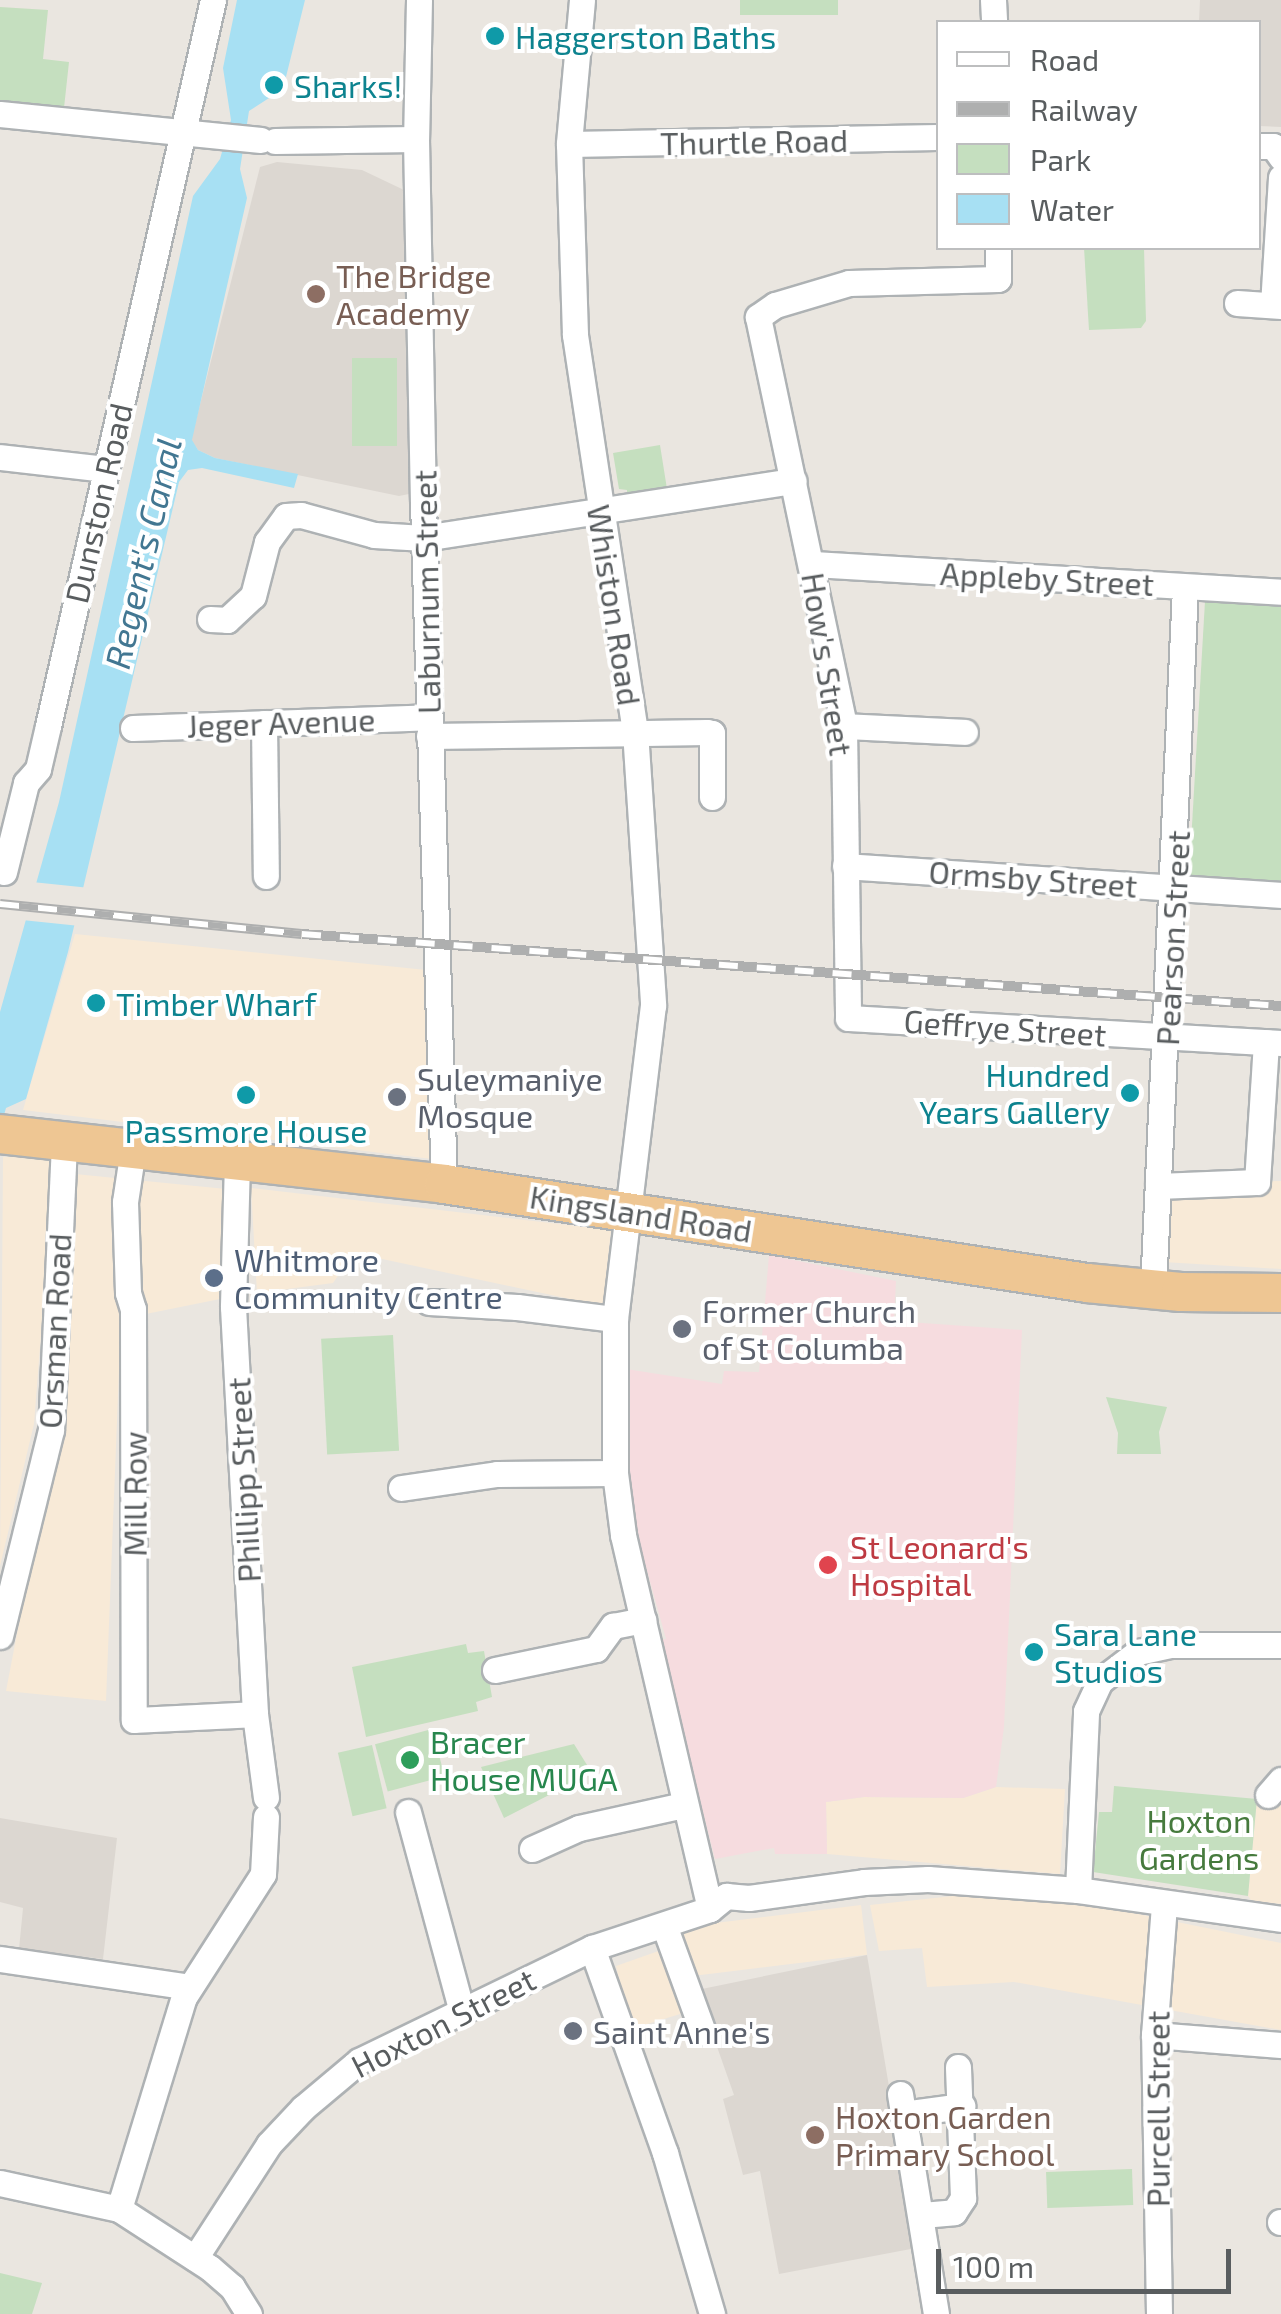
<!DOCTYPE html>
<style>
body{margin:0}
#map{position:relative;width:1281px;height:2314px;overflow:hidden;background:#eae6e0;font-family:"Exo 2",sans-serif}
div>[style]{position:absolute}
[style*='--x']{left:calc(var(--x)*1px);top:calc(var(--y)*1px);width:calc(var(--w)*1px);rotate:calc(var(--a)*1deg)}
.commercial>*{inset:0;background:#f8ead7;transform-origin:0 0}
.education>*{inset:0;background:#dcd7d1}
.medical>*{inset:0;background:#f6dcdf}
.green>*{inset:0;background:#c5dfbf;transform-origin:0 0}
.water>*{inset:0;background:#a7e0f3}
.pier>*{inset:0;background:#eae6e0}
.roads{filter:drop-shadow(2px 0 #aeb2b4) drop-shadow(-2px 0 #aeb2b4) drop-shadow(0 2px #aeb2b4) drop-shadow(0 -2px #aeb2b4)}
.minor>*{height:25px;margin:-12.5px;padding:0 12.5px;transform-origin:12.5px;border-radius:12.5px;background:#fff}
.highway>*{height:38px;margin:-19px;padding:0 19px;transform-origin:19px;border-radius:19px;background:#eec693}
.rail>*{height:10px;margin-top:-5px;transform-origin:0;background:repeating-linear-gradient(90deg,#fff 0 19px,#aeafaf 0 38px);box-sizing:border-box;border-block:2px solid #aeafaf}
.dots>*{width:28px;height:28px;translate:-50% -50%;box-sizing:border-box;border:5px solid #fff;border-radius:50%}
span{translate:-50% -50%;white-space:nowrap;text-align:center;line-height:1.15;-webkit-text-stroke:8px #fff;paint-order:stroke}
.culture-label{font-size:32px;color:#0d838f}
.left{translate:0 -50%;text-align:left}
.right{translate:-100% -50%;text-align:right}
.street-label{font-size:32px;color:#595d5f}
.education-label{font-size:32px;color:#785e54}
.worship-label{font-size:32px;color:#5b616d}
.service-label{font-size:32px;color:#4e5e75}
.health-label{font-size:32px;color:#be3a42}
.leisure-label{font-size:32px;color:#27864d}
.park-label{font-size:32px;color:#467a3d}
.water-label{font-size:35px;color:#427792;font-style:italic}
.legend{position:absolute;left:936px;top:20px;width:325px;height:230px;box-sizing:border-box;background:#fff;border:2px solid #bdbebf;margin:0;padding:12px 18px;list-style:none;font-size:30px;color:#595d5f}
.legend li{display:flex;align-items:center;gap:20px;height:50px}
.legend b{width:50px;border:2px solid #bdbebf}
.scale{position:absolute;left:936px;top:2249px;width:295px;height:45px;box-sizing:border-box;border:5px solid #595d5f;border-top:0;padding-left:12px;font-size:30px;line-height:35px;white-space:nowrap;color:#595d5f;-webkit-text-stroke:8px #fff;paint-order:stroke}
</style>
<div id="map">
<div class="commercial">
<div style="clip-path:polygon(75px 934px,426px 970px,432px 1159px,23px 1110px)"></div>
<div style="clip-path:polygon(3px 1157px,55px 1157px,34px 1424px,0 1566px)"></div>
<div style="clip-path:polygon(65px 1173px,226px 1189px,225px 1298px,121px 1319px,106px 1701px,6px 1691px,56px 1430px)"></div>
<div style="clip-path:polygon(1281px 1181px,1281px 1269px,1163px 1262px,1169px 1184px)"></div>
<div style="clip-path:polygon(251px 1188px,611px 1230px,603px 1306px,354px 1253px,333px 1283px,257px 1293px)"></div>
<div style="clip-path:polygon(996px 1787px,1065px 1789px,1060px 1874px,827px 1854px,826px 1802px,864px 1797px,963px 1798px)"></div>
<div style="clip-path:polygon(1257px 1799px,1281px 1803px,1281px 1904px,1252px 1901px,1248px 1896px)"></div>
<div style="clip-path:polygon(953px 1896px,1049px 1896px,1281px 1943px,1281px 2030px,1014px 1982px,927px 1987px,922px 1948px,879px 1951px,870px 1905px)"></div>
<div style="left:861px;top:1905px;width:50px;height:182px;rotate:83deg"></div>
<div style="clip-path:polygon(667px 1948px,690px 2011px,631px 2029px,616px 1966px)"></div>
</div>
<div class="education">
<div style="clip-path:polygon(1200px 0,1281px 0,1281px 127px,1259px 126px,1258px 22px,1199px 22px)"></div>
<div style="clip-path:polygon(277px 162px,362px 170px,404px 190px,409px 494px,399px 496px,215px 458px,198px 450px,191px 440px,260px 167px)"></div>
<div style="clip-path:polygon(0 1818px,117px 1838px,103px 1959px,19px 1949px,23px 1908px,0 1902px)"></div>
<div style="clip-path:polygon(867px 1955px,916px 2248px,779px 2274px,760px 2171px,743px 2175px,723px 2099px,734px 2095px,697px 1990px)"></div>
</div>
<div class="medical">
<div style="clip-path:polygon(769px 1255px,896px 1281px,894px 1321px,1022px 1330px,1004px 1727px,996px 1787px,963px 1798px,864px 1797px,826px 1802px,827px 1854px,775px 1854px,774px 1848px,715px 1859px,659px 1640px,666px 1639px,636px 1531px,627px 1471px,626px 1369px,722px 1384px,724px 1371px,759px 1372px)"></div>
</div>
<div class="green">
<div style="left:740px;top:0;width:98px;height:15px"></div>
<div style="clip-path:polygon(0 7px,48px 10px,43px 59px,69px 62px,64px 108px,0 103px)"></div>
<div style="clip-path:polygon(1084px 248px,1144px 248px,1146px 321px,1141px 328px,1089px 330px)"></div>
<div style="left:352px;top:358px;width:45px;height:88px"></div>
<div style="clip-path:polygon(660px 445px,667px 489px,627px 497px,627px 490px,619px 489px,613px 453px)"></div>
<div style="clip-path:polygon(1205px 601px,1281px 605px,1281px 884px,1189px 877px)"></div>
<div style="left:393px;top:1335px;width:116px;height:72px;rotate:87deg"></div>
<div style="clip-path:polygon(1106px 1397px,1167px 1407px,1159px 1432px,1161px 1454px,1117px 1454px,1118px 1433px)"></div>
<div style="clip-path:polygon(466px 1644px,468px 1653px,484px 1651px,492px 1697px,476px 1702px,478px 1711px,366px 1737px,352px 1667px)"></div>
<div style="left:432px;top:1729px;width:49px;height:59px;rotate:75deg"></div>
<div style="clip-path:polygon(574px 1744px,592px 1773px,504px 1818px,481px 1767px)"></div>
<div style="left:372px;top:1745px;width:65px;height:35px;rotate:77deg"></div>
<div style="clip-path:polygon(1114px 1786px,1257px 1799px,1248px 1896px,1093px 1872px,1099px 1812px,1112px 1812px)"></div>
<div style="left:1132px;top:2169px;width:36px;height:86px;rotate:88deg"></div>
<div style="clip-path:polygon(0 2273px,42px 2283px,32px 2314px,0 2314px)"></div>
</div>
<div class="water">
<div style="clip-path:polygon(237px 0,305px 0,283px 89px,249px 111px,240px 169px,247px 198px,192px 440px,198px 450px,215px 458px,298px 474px,294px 488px,202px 468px,188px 470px,179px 482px,68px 952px,26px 1099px,6px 1108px,0 1129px,0 1012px,59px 802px,193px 196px,220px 159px,231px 120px,223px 68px)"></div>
</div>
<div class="pier">
<div style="clip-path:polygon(32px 882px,90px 888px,80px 926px,22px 920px)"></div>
</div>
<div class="roads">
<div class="minor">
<div style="--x:419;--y:0;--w:139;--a:91.2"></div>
<div style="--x:416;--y:139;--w:363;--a:88.9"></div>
<div style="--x:423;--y:502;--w:682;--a:88.24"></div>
<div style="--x:582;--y:0;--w:145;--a:95.2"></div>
<div style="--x:569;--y:144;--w:191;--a:88.2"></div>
<div style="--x:575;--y:335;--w:401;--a:81.4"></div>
<div style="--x:635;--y:731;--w:275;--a:86.2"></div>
<div style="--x:653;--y:1005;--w:316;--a:96.9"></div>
<div style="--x:615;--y:1319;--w:154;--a:90"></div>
<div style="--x:615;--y:1473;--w:63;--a:82.6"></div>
<div style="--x:623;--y:1535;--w:384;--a:76.9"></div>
<div style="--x:993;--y:0;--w:22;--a:87"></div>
<div style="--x:0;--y:114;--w:262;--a:5.7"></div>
<div style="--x:275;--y:141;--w:141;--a:-0.8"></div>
<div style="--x:569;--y:144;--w:369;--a:-1.1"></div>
<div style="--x:1258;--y:146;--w:15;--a:0"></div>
<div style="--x:1273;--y:146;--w:14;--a:54"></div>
<div style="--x:998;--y:248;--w:31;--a:90"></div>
<div style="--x:998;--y:279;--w:149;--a:178.5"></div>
<div style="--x:849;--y:283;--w:77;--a:163.4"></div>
<div style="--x:775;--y:305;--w:21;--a:145"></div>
<div style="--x:758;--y:317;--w:418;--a:78.1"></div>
<div style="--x:844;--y:726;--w:292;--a:89.2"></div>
<div style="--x:848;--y:1018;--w:434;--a:3.3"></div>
<div style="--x:1237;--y:303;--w:44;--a:3.9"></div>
<div style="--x:1273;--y:305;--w:128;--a:-86.4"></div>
<div style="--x:0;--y:457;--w:107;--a:6.5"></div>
<div style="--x:813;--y:564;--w:469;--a:3.4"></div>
<div style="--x:210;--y:619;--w:17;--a:3"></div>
<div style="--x:227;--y:620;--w:35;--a:-43"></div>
<div style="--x:253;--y:596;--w:56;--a:-75.5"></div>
<div style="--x:267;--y:542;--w:32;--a:-54"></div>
<div style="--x:286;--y:516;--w:15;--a:-4"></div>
<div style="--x:301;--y:515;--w:76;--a:15.3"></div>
<div style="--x:374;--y:535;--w:50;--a:3.4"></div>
<div style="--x:424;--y:538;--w:374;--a:-8.8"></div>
<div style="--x:264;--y:723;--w:153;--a:89.3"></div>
<div style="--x:844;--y:726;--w:121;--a:2.8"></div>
<div style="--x:133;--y:728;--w:296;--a:-2.1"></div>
<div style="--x:429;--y:736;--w:278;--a:-0.8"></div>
<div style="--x:707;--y:732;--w:5;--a:11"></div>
<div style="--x:712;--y:733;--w:64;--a:90"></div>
<div style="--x:845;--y:866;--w:437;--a:3.8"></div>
<div style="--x:4;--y:872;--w:92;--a:-76.1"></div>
<div style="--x:26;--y:783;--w:18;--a:-49"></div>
<div style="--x:38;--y:769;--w:44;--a:-76.9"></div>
<div style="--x:48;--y:726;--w:745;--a:-77.2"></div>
<div style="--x:133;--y:1149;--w:54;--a:98.6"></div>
<div style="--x:125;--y:1202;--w:91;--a:88.1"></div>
<div style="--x:128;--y:1293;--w:17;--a:73"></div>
<div style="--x:133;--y:1309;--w:411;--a:89.9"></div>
<div style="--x:134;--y:1720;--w:121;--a:-2.8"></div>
<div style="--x:237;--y:1162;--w:145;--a:91.6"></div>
<div style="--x:233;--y:1307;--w:408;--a:86.9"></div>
<div style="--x:255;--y:1714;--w:84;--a:82.5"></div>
<div style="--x:1158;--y:1186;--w:99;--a:-2.3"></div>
<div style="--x:1257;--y:1182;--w:140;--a:-86.3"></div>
<div style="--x:1153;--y:1290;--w:704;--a:-87.39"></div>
<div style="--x:429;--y:1302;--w:88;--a:3.3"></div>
<div style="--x:517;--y:1307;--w:99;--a:7"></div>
<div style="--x:401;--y:1488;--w:97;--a:-8.3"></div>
<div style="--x:497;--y:1474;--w:118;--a:-0.5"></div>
<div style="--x:0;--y:1636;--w:212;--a:-76.1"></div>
<div style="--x:51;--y:1430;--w:289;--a:-87.4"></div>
<div style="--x:495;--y:1670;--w:103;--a:-11.7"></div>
<div style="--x:596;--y:1649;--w:29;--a:-54"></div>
<div style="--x:613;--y:1626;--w:31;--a:-11"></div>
<div style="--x:1268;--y:1795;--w:20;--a:-49"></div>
<div style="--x:408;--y:1812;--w:204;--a:74.9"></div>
<div style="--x:532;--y:1849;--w:51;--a:-24.1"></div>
<div style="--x:579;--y:1828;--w:107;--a:-12.4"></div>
<div style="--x:1078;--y:1890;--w:179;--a:-87.4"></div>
<div style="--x:1086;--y:1711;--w:33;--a:-65"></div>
<div style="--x:1100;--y:1681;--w:48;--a:-37.3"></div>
<div style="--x:1138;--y:1652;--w:33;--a:-12"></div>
<div style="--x:1170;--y:1645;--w:111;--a:0"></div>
<div style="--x:664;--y:1925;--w:114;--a:70"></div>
<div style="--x:592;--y:1948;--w:218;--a:70.4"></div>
<div style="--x:665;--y:2153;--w:168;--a:73.7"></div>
<div style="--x:0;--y:1959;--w:191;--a:8.4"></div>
<div style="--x:1154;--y:2035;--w:127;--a:4.5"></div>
<div style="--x:900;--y:2094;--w:223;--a:80.7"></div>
<div style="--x:903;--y:2114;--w:60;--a:-7.7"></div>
<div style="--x:0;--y:2183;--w:122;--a:12.3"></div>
<div style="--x:119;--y:2209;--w:108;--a:33"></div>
<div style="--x:210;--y:2268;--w:29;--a:41"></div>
<div style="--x:232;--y:2287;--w:32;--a:58"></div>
<div style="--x:119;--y:2209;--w:222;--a:-73"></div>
<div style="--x:184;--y:1997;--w:146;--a:-57.3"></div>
<div style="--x:263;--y:1874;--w:57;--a:-87"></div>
<div style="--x:922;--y:2215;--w:32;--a:-5"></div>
<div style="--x:954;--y:2212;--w:17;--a:-57"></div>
<div style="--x:963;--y:2198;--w:131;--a:-92.2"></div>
<div style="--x:1280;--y:2222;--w:1;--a:0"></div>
<div style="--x:195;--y:2258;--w:136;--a:-57"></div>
<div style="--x:269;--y:2144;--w:50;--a:-46.6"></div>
<div style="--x:303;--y:2108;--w:73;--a:-40"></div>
<div style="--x:359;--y:2061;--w:259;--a:-25.9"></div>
<div style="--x:592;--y:1948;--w:124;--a:-18.3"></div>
<div style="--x:710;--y:1909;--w:21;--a:-39"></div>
<div style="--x:726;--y:1896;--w:23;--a:5"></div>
<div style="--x:749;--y:1898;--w:116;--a:-7.9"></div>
<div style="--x:864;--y:1882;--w:64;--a:-2.7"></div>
<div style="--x:928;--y:1879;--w:150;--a:4.2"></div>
<div style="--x:1078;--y:1890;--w:205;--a:8.1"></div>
<div style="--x:1159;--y:2314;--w:279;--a:-91"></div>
<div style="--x:1154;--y:2035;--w:130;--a:-85.6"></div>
</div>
<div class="highway">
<div style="--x:0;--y:1134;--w:447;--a:6.4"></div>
<div style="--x:444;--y:1184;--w:651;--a:8.75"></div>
<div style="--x:1087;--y:1283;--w:94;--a:5.5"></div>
<div style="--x:1181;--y:1292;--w:100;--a:0.6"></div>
</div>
</div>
<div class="rail">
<div style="--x:0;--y:904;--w:303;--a:5.7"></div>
<div style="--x:302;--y:934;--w:982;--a:4.21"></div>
</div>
<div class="dots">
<div style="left:495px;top:36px;background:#0f9aa8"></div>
<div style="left:274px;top:85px;background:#0f9aa8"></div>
<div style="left:316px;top:294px;background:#8d6e63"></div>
<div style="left:96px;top:1003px;background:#0f9aa8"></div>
<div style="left:1130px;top:1093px;background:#0f9aa8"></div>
<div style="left:246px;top:1095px;background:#0f9aa8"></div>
<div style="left:397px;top:1097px;background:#6b7280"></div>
<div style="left:214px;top:1278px;background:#5c6f8a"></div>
<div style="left:682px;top:1329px;background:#6b7280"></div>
<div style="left:828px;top:1565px;background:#e0444e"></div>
<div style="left:1034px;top:1652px;background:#0f9aa8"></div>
<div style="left:410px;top:1760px;background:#2e9e5b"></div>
<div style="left:573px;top:2031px;background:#6b7280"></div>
<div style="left:815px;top:2135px;background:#8d6e63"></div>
</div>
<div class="culture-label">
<span class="left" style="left:515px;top:36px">Haggerston Baths</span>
<span class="left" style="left:294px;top:85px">Sharks!</span>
<span class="left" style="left:116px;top:1003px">Timber Wharf</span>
<span class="right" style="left:1110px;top:1093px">Hundred<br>Years Gallery</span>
<span style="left:246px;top:1130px">Passmore House</span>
<span class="left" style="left:1054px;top:1652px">Sara Lane<br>Studios</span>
</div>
<div class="street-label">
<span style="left:754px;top:141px;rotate:-1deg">Thurtle Road</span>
<span style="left:98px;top:503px;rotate:-77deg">Dunston Road</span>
<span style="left:1047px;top:578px;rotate:3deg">Appleby Street</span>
<span style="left:426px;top:592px;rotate:-91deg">Laburnum Street</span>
<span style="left:615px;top:605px;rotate:81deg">Whiston Road</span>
<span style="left:828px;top:664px;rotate:81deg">How's Street</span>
<span style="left:281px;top:722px;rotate:-2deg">Jeger Avenue</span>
<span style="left:1033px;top:878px;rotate:4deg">Ormsby Street</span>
<span style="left:1172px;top:938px;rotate:-87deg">Pearson Street</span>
<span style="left:1005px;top:1027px;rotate:4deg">Geffrye Street</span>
<span style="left:641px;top:1213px;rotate:9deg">Kingsland Road</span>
<span style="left:54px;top:1331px;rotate:-87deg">Orsman Road</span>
<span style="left:243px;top:1480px;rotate:-93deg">Phillipp Street</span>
<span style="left:134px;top:1494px;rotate:-90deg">Mill Row</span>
<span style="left:443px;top:2022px;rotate:-27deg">Hoxton Street</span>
<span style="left:1157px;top:2109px;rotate:-90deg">Purcell Street</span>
</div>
<div class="education-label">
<span class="left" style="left:336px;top:294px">The Bridge<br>Academy</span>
<span class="left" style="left:835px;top:2135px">Hoxton Garden<br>Primary School</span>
</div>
<div class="worship-label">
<span class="left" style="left:417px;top:1097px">Suleymaniye<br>Mosque</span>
<span class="left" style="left:702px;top:1329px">Former Church<br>of St Columba</span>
<span class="left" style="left:593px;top:2031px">Saint Anne's</span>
</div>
<div class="service-label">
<span class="left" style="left:234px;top:1278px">Whitmore<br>Community Centre</span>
</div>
<div class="health-label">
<span class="left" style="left:850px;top:1565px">St Leonard's<br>Hospital</span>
</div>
<div class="leisure-label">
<span class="left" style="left:430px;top:1760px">Bracer<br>House MUGA</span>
</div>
<div class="park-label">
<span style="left:1199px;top:1839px">Hoxton<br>Gardens</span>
</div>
<div class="water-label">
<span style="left:142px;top:553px;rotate:-77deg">Regent's Canal</span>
</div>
<ul class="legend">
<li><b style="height:12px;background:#fff"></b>Road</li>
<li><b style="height:12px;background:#aeafaf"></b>Railway</li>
<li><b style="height:28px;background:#c5dfbf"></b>Park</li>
<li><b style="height:28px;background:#a7e0f3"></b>Water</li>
</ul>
<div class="scale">100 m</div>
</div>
